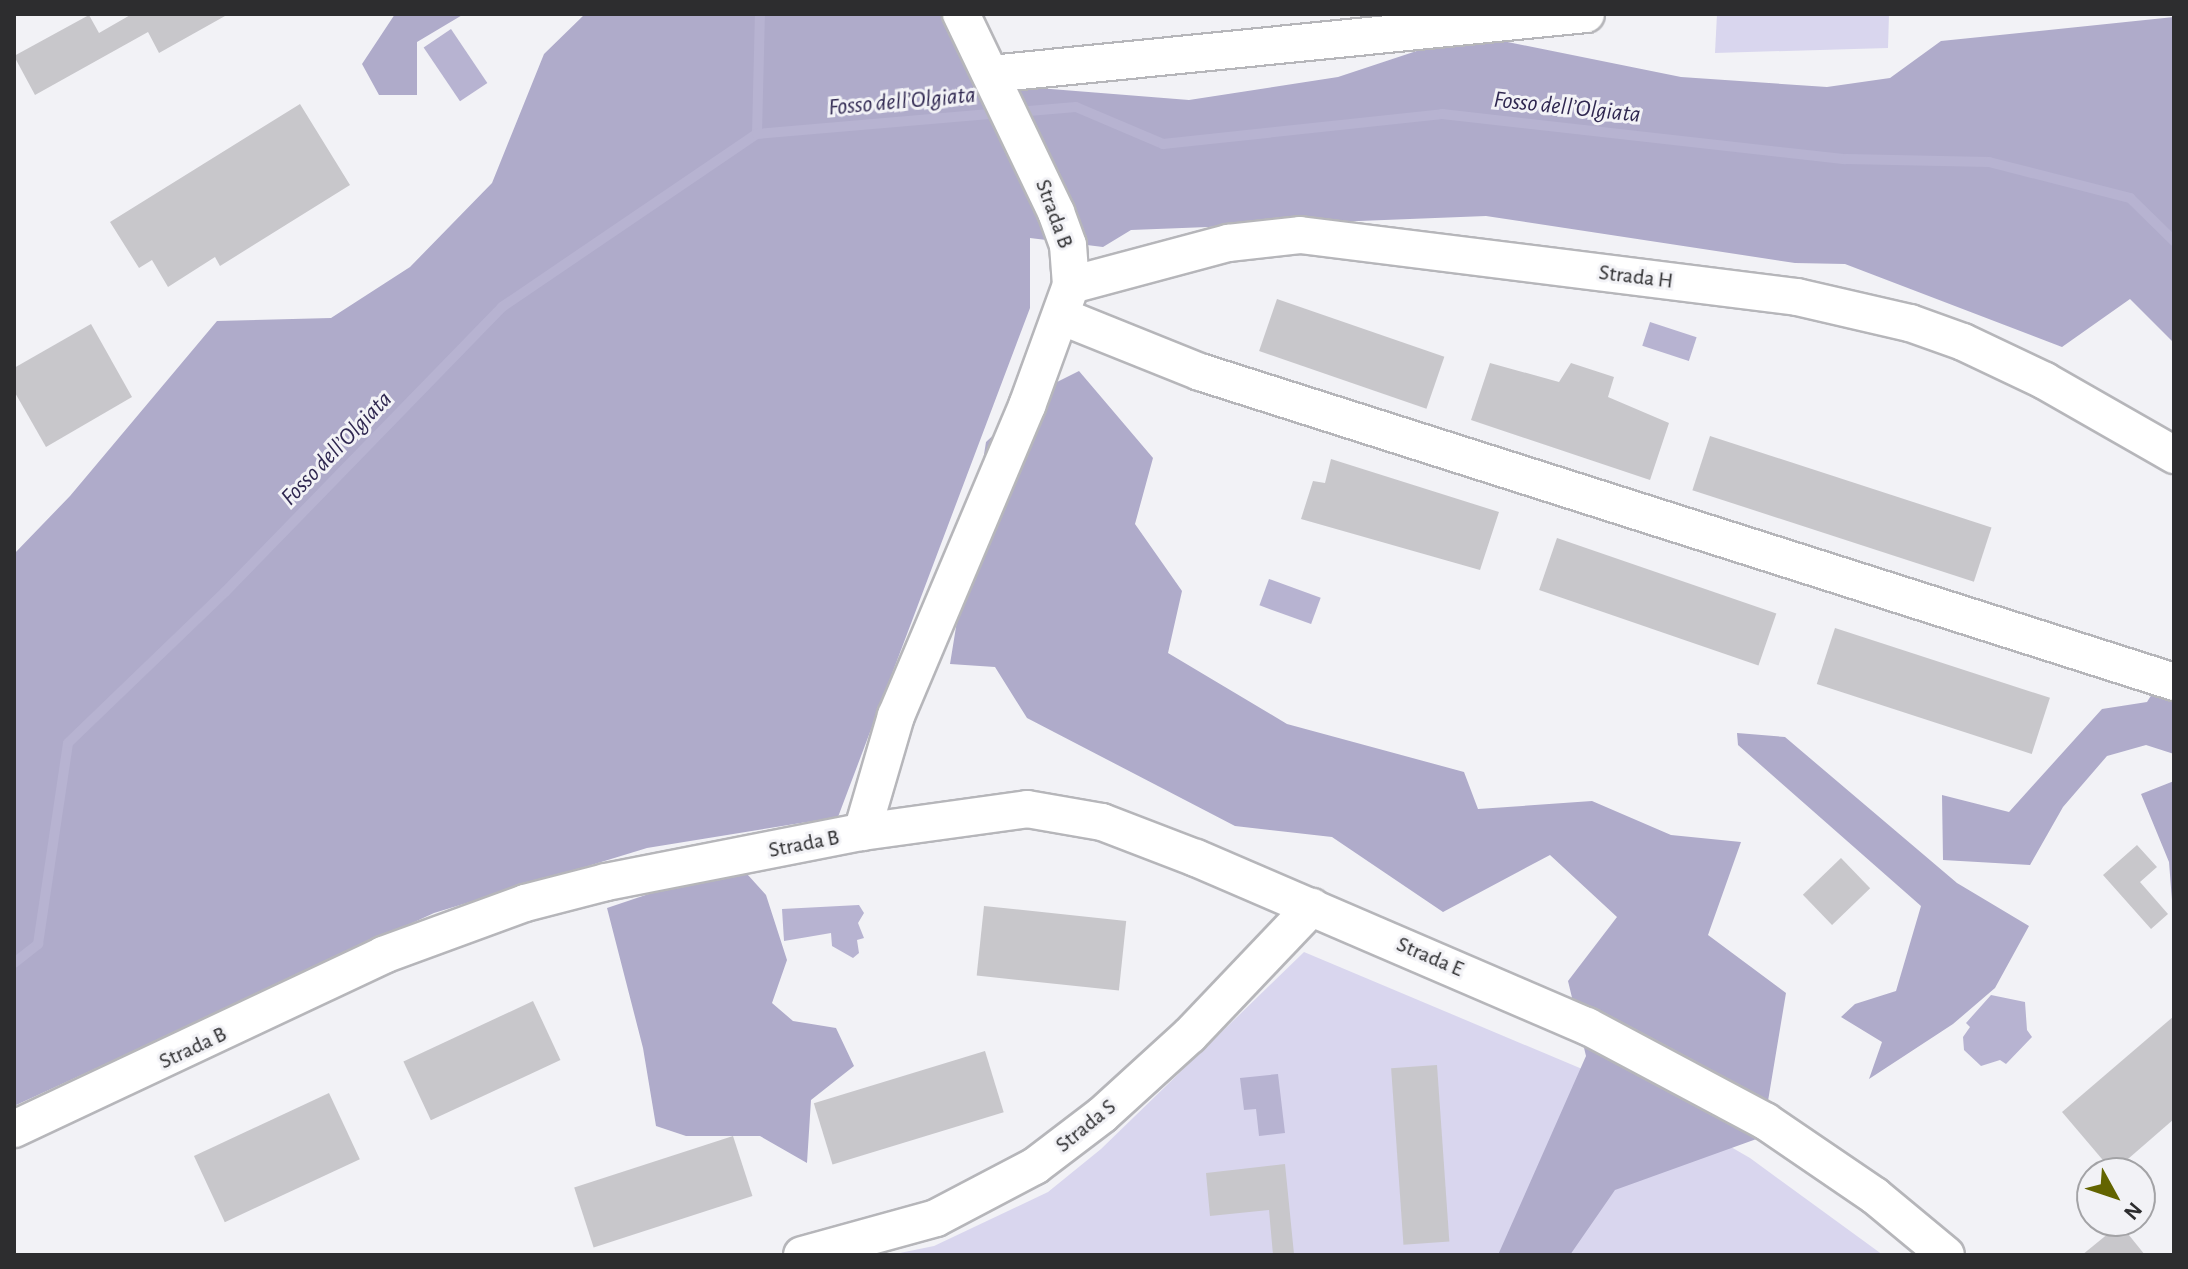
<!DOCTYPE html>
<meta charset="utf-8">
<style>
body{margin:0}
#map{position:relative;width:2188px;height:1269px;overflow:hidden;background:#f2f2f6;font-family:"Alegreya Sans",sans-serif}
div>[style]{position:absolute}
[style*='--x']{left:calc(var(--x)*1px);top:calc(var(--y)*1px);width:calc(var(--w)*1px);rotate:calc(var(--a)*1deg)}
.green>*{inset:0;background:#d9d6ee}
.forest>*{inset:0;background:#afabca}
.water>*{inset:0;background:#b7b3d1;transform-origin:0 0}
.stream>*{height:10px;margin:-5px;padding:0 5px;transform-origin:5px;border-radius:5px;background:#b7b3d1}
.building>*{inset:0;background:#c8c7cb;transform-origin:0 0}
.roads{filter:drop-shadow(2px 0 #b6b6ba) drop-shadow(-2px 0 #b6b6ba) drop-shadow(0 2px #b6b6ba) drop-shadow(0 -2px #b6b6ba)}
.minor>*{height:36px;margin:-18px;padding:0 18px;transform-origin:18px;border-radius:18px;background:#fff}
span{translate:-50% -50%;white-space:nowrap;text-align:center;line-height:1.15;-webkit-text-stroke:6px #f2f2f6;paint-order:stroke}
.street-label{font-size:22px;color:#2d2d2f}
.water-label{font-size:24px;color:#2f2750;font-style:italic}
.frame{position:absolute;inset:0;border:16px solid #2d2d2f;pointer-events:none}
.north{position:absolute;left:2076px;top:1157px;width:80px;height:80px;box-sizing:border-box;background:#f2f2f6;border:2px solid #a3a3a6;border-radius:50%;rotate:130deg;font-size:22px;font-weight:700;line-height:32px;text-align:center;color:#2d2d2f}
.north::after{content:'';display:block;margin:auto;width:28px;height:36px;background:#636400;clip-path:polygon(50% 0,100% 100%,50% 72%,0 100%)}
</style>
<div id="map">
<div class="green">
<div style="clip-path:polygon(1717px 14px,1889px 14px,1888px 48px,1715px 53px)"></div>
<div style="clip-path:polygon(1304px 952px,1632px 1090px,1750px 1158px,1883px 1255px,890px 1255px,934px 1246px,1048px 1192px,1101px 1149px)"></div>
</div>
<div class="forest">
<div style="clip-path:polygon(395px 14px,464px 14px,417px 42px,417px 95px,379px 95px,362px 64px)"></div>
<div style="clip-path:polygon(585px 14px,946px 14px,976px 83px,1189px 100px,1338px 77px,1468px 34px,1681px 77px,1827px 87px,1890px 78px,1941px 41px,2174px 17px,2174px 343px,2130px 299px,2062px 347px,1845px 264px,1795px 263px,1486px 216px,1131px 230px,1103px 247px,1030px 238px,1030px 308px,838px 817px,647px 848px,434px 913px,14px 1106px,14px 554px,70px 496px,217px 321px,331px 318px,410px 267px,492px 183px,544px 54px)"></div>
<div style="clip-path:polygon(1079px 371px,1153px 458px,1135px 524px,1182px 591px,1168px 653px,1287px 724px,1464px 772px,1478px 809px,1592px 801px,1671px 835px,1741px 842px,1708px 935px,1786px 993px,1762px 1137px,1615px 1190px,1570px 1255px,1498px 1255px,1586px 1056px,1568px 981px,1617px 917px,1550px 855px,1443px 912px,1332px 837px,1235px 826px,1027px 718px,995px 667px,950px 664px,986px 442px,1041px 390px)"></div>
<div style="clip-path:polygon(2174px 659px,2174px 754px,2146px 745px,2107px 756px,2063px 807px,2030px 865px,1943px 860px,1942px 795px,2009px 812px,2102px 709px,2147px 702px)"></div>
<div style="clip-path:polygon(1737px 733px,1785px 737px,1957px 883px,2029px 926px,1995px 988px,1953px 1024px,1869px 1079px,1882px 1042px,1841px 1017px,1855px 1004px,1896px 991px,1921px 906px,1738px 745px)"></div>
<div style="clip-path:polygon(2174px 781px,2174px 926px,2169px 862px,2141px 794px)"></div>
<div style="clip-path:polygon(738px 864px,766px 895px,787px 960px,772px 1003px,793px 1021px,836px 1028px,854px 1066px,811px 1100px,807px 1163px,760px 1136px,686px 1136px,656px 1126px,643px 1048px,607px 908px)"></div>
</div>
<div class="water">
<div style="left:451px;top:29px;width:65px;height:33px;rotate:56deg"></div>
<div style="left:1650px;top:322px;width:49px;height:25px;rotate:18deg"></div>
<div style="left:1269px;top:579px;width:55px;height:28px;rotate:20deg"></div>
<div style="clip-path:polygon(859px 905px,864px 913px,858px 923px,864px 938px,857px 940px,859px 953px,853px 958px,832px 946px,831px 933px,784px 941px,782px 909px)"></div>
<div style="clip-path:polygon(1991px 995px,2025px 1002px,2027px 1030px,2032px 1037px,2006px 1064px,2000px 1060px,1981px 1066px,1964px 1050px,1963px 1037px,1970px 1027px,1966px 1023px)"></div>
<div style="clip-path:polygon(1278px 1074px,1285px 1133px,1259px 1136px,1256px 1109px,1244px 1110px,1240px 1078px)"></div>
</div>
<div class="stream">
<div style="--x:1017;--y:112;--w:59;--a:-4.8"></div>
<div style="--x:1076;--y:107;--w:95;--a:23"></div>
<div style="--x:1163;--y:144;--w:281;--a:-6.1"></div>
<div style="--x:1442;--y:114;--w:406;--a:6.4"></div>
<div style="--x:1846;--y:159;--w:143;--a:1.2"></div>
<div style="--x:1989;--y:162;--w:146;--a:14.3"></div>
<div style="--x:2130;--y:198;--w:62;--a:44.3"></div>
<div style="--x:757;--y:134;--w:120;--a:-88.6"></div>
<div style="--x:14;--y:963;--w:31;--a:-38"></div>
<div style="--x:38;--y:944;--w:203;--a:-81.5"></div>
<div style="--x:68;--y:743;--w:218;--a:-43.9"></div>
<div style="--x:225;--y:592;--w:397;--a:-45.8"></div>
<div style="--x:502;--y:307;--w:308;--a:-34.2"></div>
<div style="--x:757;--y:134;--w:245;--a:-4.9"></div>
</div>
<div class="building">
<div style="clip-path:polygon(132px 14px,225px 16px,159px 53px,148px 32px,35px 95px,14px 56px,89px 15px,99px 33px)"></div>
<div style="clip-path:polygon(300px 104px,350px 185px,220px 266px,215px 257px,168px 287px,152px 260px,139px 268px,110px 222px)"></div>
<div style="left:1277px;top:299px;width:177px;height:55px;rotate:19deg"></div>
<div style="clip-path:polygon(91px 324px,132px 397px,46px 447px,14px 391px,14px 368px)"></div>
<div style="clip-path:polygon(1490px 363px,1559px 382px,1571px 363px,1614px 377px,1608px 397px,1669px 423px,1650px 480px,1471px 420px)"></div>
<div style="left:1710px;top:436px;width:296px;height:57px;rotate:18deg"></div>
<div style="clip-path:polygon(1331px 459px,1499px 512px,1480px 570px,1301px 519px,1313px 481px,1325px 483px)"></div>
<div style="left:1557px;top:538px;width:232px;height:55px;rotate:19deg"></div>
<div style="left:1835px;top:628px;width:226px;height:59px;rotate:18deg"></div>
<div style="clip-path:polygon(2137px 845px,2157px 867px,2140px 882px,2168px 914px,2151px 929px,2103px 875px)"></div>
<div style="left:1841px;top:858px;width:42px;height:53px;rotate:46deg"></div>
<div style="left:984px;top:906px;width:143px;height:70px;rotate:6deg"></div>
<div style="left:533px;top:1001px;width:65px;height:143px;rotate:65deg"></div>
<div style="clip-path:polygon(2174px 1016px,2174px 1119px,2113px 1172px,2062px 1112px)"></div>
<div style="left:985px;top:1051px;width:64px;height:179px;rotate:73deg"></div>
<div style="left:1437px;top:1065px;width:177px;height:46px;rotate:86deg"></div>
<div style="left:329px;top:1093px;width:73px;height:149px;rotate:65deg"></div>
<div style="left:733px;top:1136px;width:63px;height:167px;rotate:72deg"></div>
<div style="clip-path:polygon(1285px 1164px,1294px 1254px,1273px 1255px,1269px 1210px,1210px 1216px,1206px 1173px)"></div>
<div style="clip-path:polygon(2120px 1224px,2145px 1255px,2082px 1255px)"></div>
</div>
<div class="roads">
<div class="minor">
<div style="--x:991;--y:74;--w:598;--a:-5.76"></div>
<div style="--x:1071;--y:285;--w:163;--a:-15"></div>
<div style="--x:1228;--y:243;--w:72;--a:-6.3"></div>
<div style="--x:1300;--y:235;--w:501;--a:7.11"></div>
<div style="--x:1797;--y:297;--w:116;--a:13"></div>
<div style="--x:1910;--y:323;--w:56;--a:19.7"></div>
<div style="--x:1963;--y:342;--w:91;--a:25.4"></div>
<div style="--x:2045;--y:381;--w:149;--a:29.8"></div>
<div style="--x:1063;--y:317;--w:148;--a:21.9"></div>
<div style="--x:1200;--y:372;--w:1022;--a:17.65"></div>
<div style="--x:862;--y:832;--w:121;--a:-73.7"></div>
<div style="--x:896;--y:716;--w:337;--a:-67.1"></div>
<div style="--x:1027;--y:406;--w:129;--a:-70"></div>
<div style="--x:1071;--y:285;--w:40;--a:-94.3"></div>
<div style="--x:1068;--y:245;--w:35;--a:-110"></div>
<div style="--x:1056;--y:212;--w:220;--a:-115.6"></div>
<div style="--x:14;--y:1129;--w:408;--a:-25.2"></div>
<div style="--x:383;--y:955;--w:151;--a:-20.1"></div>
<div style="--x:525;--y:903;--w:84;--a:-14.5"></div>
<div style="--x:606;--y:882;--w:261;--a:-11.1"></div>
<div style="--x:862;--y:832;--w:167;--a:-7.9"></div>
<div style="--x:1027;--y:809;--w:76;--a:9.8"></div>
<div style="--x:1102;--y:822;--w:101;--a:21"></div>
<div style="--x:1196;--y:858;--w:426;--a:23.3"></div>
<div style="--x:1587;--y:1026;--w:202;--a:28.1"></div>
<div style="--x:1765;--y:1121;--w:133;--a:34.3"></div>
<div style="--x:1875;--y:1196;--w:92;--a:39.7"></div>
<div style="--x:802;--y:1255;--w:139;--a:-15.4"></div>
<div style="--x:936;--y:1218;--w:112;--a:-27.7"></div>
<div style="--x:1035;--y:1166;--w:84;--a:-37.3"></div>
<div style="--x:1102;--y:1115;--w:119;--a:-42.3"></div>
<div style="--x:1190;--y:1035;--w:177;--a:-46.4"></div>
</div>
</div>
<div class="street-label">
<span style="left:1054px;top:214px;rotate:70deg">Strada B</span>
<span style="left:1636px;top:277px;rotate:7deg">Strada H</span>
<span style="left:804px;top:844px;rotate:-11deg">Strada B</span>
<span style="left:1430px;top:957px;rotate:23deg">Strada E</span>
<span style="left:193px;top:1048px;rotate:-25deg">Strada B</span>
<span style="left:1086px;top:1126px;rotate:-39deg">Strada S</span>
</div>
<div class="water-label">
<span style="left:902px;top:102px;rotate:-5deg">Fosso dell’Olgiata</span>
<span style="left:1567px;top:108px;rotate:6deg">Fosso dell’Olgiata</span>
<span style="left:337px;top:449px;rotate:-46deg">Fosso dell’Olgiata</span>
</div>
<div class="frame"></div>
<div class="north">N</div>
</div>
